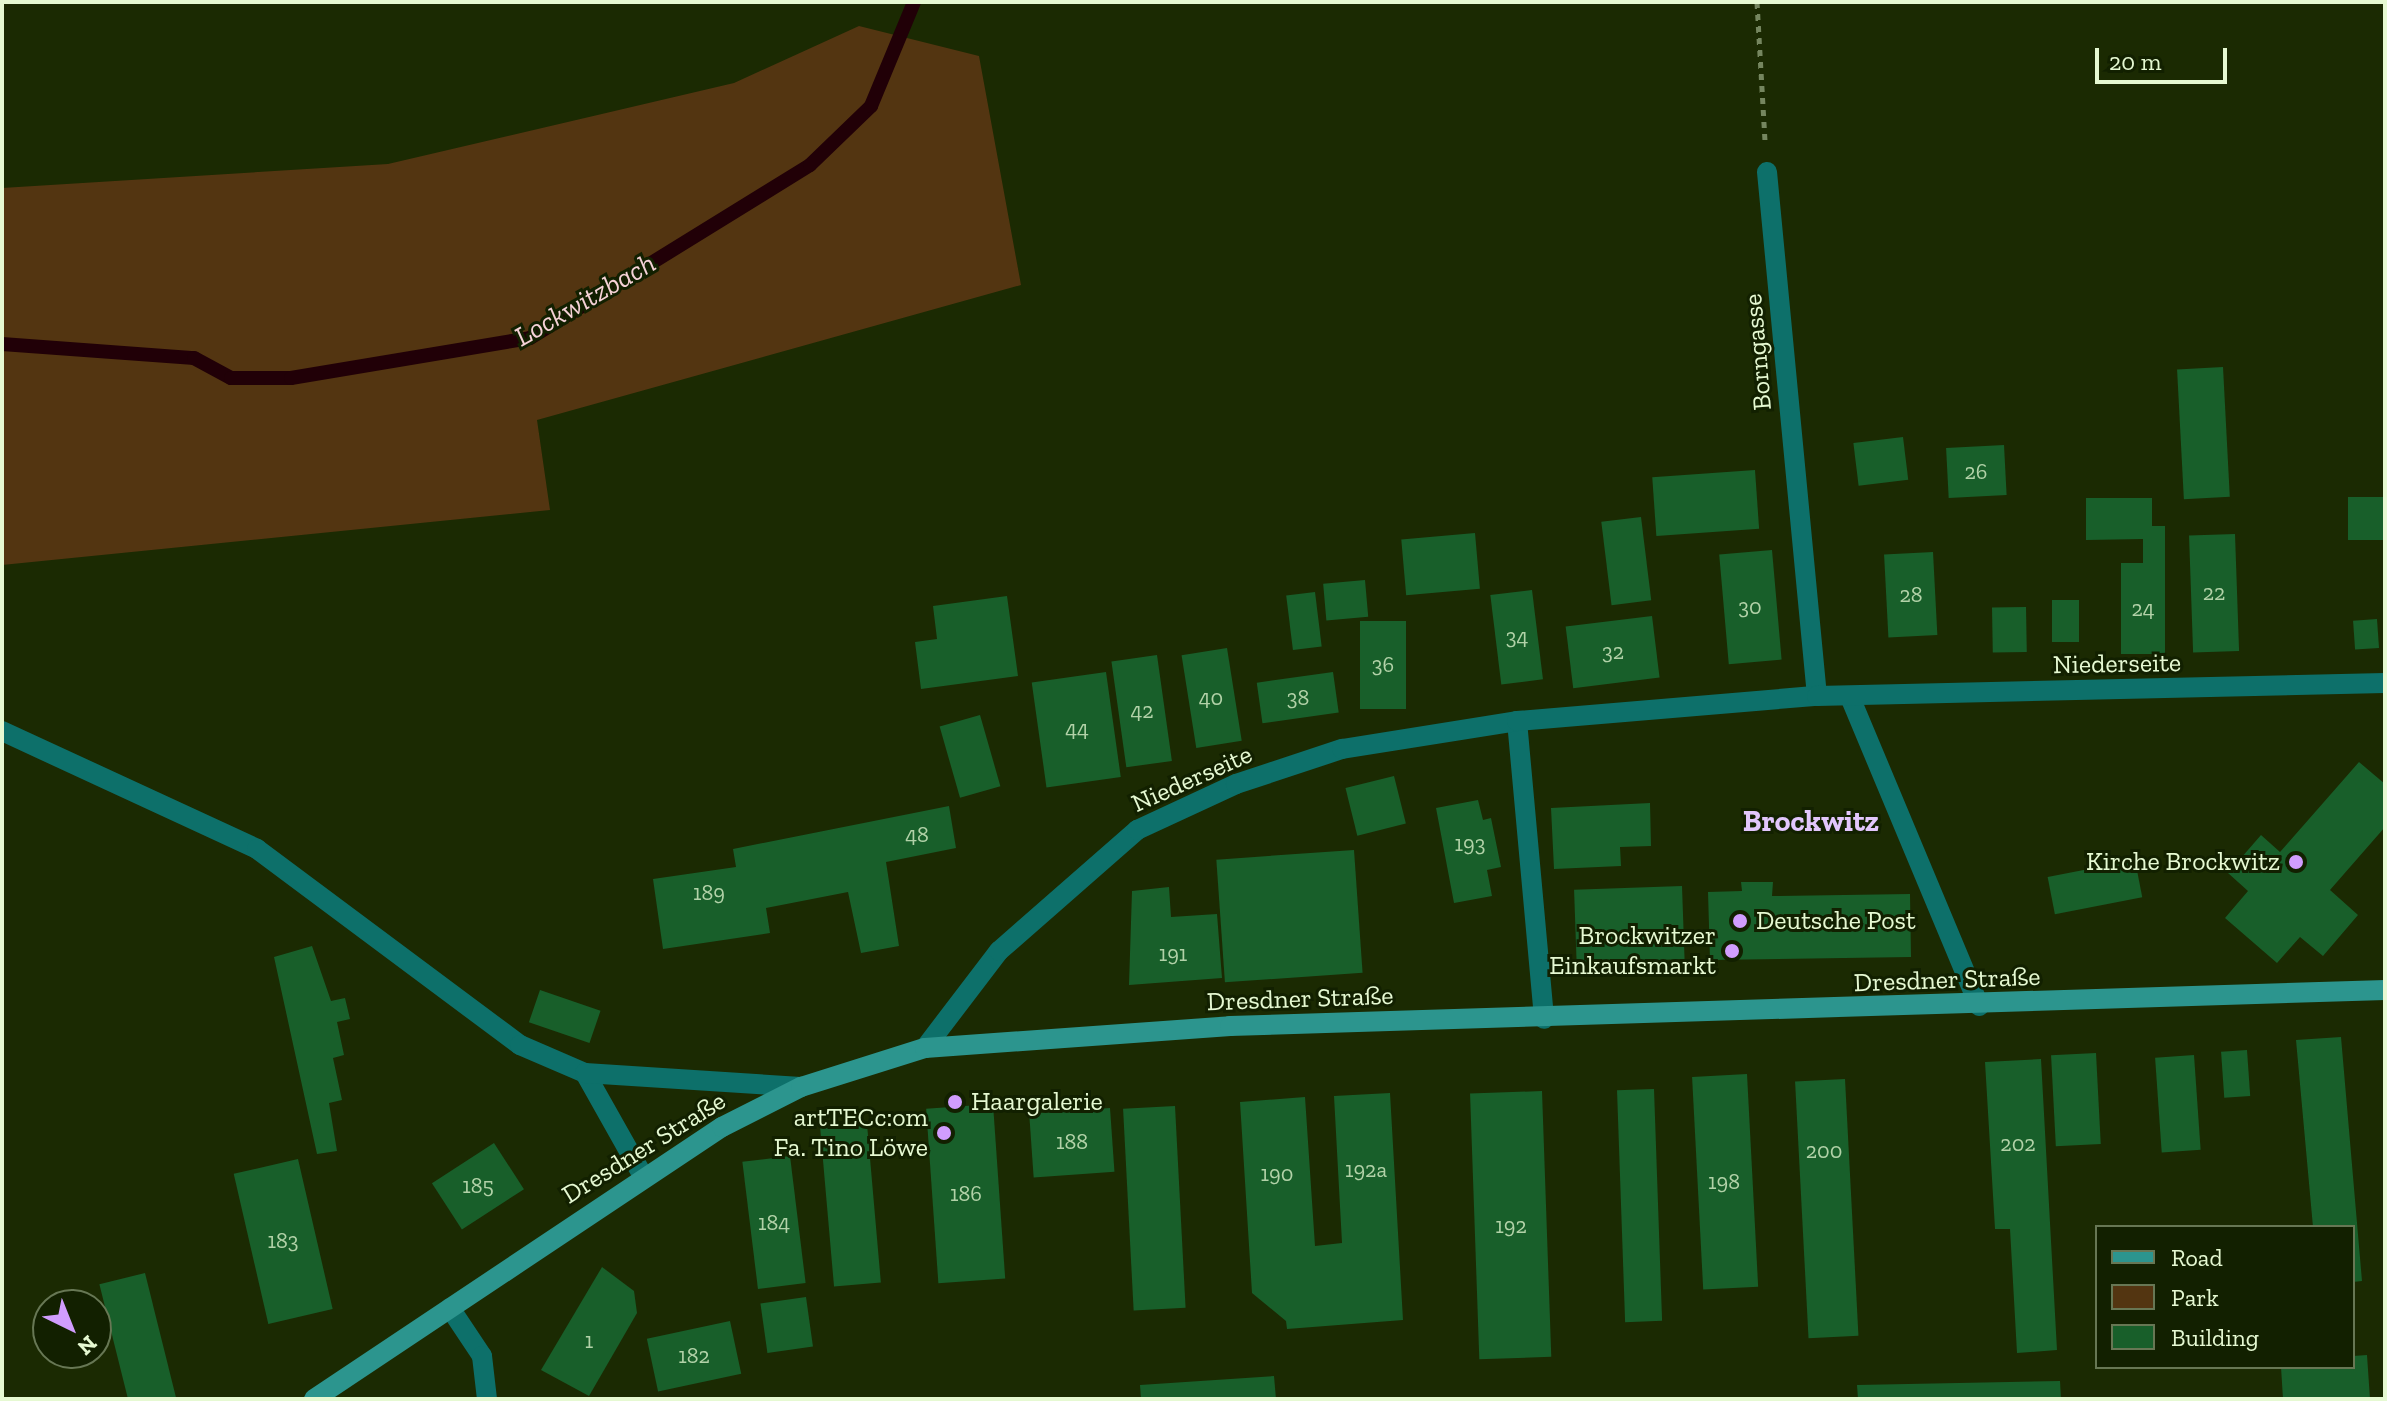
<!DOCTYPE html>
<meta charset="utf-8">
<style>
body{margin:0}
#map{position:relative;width:2387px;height:1401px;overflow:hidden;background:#1b2a02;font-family:"Zilla Slab",serif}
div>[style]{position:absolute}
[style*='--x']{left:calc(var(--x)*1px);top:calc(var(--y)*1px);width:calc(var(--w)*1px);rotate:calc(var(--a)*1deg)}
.green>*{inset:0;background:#533511}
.stream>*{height:14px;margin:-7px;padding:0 7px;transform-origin:7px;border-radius:7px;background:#210007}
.building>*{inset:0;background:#185f2a;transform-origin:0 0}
.path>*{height:5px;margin-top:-2.5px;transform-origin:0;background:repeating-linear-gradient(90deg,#75865f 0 6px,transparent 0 12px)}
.service>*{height:20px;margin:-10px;padding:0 10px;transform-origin:10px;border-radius:10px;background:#0d706a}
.minor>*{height:20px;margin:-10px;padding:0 10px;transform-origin:10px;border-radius:10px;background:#0d706a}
.secondary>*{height:20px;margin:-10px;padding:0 10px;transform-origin:10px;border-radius:10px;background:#2c958e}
.dots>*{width:22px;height:22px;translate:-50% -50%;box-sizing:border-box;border:4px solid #122000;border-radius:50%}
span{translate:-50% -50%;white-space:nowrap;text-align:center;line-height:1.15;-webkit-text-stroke:6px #122000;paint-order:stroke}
.number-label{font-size:22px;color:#b2d2a8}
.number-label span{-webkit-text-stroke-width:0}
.street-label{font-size:26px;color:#e6f9d2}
.poi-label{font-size:26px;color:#e6f9d2}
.right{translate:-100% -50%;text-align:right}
.left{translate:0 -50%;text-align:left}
.water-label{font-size:28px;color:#f6d2d7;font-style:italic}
.quarter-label{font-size:30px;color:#e2c6fc;font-weight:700}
.frame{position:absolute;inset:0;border:4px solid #e6f9d2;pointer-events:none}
.legend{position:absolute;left:2095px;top:1225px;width:260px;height:144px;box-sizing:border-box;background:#122000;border:2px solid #677754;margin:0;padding:10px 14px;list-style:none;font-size:24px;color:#e6f9d2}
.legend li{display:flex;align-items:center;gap:16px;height:40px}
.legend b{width:40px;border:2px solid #677754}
.north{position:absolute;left:32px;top:1289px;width:80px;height:80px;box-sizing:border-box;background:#122000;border:2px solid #677754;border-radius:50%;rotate:137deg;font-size:22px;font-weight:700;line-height:32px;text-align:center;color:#e6f9d2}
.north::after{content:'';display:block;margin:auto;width:28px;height:36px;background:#d19dfe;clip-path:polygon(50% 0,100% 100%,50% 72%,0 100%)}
.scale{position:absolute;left:2095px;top:48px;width:132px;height:36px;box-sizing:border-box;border:4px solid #e6f9d2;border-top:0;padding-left:10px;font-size:24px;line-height:28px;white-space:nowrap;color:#e6f9d2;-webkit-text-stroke:6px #122000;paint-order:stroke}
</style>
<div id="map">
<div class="green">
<div style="clip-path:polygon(859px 26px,979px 56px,1021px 285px,537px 420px,550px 510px,2px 565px,2px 188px,388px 164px,734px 83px)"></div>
</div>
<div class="stream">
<div style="--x:2;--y:344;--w:193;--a:4.2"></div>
<div style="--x:194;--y:358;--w:42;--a:28.4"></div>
<div style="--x:231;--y:378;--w:60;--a:0"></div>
<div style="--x:291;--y:378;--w:242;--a:-9.5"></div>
<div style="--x:530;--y:338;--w:329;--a:-31.7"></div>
<div style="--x:810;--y:165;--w:85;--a:-44"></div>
<div style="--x:871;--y:106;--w:113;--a:-67.5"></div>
</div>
<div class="building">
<div style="left:2223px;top:367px;width:130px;height:46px;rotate:87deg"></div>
<div style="left:1903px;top:437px;width:43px;height:50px;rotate:83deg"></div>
<div style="left:2004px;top:445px;width:50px;height:58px;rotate:87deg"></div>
<div style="left:1755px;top:470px;width:59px;height:103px;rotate:86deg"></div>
<div style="left:2385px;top:497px;width:43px;height:37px;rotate:90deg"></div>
<div style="clip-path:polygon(2086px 498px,2152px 498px,2152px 526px,2165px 526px,2165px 654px,2121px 654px,2121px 563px,2143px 563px,2143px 539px,2086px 540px)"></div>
<div style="left:1641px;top:517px;width:84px;height:40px;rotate:83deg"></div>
<div style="left:1475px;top:533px;width:56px;height:74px;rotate:85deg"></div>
<div style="left:2235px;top:534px;width:117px;height:46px;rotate:88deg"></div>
<div style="left:1772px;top:550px;width:110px;height:53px;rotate:85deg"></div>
<div style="left:1933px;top:552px;width:83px;height:49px;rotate:87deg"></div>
<div style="left:1365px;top:580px;width:37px;height:42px;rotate:85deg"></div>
<div style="left:1532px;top:590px;width:90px;height:42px;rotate:83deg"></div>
<div style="left:1315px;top:592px;width:55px;height:29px;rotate:83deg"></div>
<div style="clip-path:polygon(1007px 596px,1018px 676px,921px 689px,915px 642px,937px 639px,933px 606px)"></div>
<div style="left:2052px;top:600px;width:27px;height:42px"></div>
<div style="left:2026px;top:607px;width:45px;height:34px;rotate:89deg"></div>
<div style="left:1652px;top:616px;width:62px;height:87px;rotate:83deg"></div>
<div style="left:2377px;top:619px;width:29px;height:24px;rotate:86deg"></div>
<div style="left:1360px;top:621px;width:46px;height:88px"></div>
<div style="left:1227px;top:648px;width:94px;height:46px;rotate:81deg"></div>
<div style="left:1157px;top:655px;width:107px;height:46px;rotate:82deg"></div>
<div style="left:1106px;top:672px;width:106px;height:75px;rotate:82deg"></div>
<div style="left:1333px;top:672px;width:41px;height:77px;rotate:82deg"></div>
<div style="left:980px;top:715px;width:74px;height:42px;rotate:74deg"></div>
<div style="clip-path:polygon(2359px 762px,2385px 784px,2385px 827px,2330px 890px,2358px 915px,2323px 956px,2300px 937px,2277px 963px,2225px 918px,2248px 891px,2228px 873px,2261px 835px,2280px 852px)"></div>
<div style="left:1394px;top:776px;width:49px;height:50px;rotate:76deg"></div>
<div style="clip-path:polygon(1478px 800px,1483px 820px,1491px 818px,1501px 867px,1487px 870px,1492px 896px,1454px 903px,1436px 808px)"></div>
<div style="clip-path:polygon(1650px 803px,1651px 846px,1620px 847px,1621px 866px,1554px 869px,1551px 808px)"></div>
<div style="clip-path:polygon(949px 806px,956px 848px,886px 862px,899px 946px,861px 953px,848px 892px,766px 908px,770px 933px,663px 949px,653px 879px,736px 867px,733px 849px)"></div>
<div style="left:1354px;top:850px;width:123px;height:138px;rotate:86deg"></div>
<div style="left:2135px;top:860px;width:38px;height:89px;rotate:79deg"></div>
<div style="clip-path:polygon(1741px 882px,1773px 882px,1772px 896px,1910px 894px,1911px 957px,1710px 960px,1708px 892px,1742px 891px)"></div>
<div style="left:1682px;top:886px;width:73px;height:108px;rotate:88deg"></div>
<div style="clip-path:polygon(1169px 887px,1171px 917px,1217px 914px,1222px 978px,1129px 985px,1132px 891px)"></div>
<div style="clip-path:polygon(312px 946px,331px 1001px,345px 998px,350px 1019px,337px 1022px,344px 1055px,333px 1058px,342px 1100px,329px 1103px,337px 1151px,317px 1154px,274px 957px)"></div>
<div style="left:540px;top:990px;width:64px;height:34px;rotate:19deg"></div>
<div style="clip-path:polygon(2341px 1037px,2362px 1281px,2353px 1282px,2353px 1227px,2313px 1227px,2296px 1040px)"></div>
<div style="left:2247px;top:1050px;width:46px;height:26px;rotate:86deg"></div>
<div style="left:2096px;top:1053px;width:91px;height:45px;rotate:87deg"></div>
<div style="left:2194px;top:1055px;width:95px;height:39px;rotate:86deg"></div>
<div style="clip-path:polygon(2041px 1059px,2057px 1350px,2017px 1353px,2010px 1229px,1995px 1229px,1985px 1062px)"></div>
<div style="left:1747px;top:1074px;width:213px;height:55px;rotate:87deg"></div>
<div style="left:1845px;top:1079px;width:257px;height:50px;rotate:87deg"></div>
<div style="left:1654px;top:1089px;width:232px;height:37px;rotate:88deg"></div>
<div style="left:1542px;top:1091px;width:266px;height:72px;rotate:88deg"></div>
<div style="clip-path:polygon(1390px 1093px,1403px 1320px,1287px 1329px,1286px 1321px,1252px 1293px,1240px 1102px,1305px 1097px,1315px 1246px,1342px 1243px,1334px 1096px)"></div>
<div style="left:993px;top:1104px;width:175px;height:67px;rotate:86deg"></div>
<div style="left:1175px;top:1106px;width:202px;height:52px;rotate:87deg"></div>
<div style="left:1110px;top:1108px;width:64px;height:81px;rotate:86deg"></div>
<div style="left:867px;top:1124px;width:159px;height:47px;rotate:85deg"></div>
<div style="left:494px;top:1143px;width:55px;height:74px;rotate:57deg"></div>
<div style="left:790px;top:1156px;width:128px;height:48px;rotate:83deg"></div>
<div style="left:298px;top:1159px;width:154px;height:66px;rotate:77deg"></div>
<div style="clip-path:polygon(602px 1267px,634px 1291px,637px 1313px,589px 1396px,541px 1370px)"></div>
<div style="left:145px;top:1273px;width:130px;height:47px;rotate:76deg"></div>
<div style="left:806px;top:1297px;width:50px;height:46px;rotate:82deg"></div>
<div style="left:730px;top:1321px;width:54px;height:85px;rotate:78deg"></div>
<div style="clip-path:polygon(2367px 1355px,2370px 1399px,2283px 1399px,2281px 1367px,2353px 1367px,2353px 1356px)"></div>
<div style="clip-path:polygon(1274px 1376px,1276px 1399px,1141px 1399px,1140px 1385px)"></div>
<div style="clip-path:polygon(2060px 1381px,2061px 1399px,1858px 1399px,1857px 1385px)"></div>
</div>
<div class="path">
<div style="--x:1757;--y:2;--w:139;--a:86.7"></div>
</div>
<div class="service">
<div style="--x:1767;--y:172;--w:526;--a:84.55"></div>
<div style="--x:2;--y:731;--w:281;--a:24.8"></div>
<div style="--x:257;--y:849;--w:328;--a:36.7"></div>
<div style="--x:520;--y:1045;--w:71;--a:23.3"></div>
<div style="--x:643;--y:1176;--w:118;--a:-119.4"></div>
<div style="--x:585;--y:1073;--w:216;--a:3.7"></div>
</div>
<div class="minor">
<div style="--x:1850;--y:697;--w:335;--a:67.3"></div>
<div style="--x:1517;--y:721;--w:299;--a:84.8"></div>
<div style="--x:925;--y:1048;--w:122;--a:-52.7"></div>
<div style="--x:999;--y:951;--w:184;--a:-41.2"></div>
<div style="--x:1137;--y:830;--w:109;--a:-24.9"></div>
<div style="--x:1236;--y:784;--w:112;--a:-18.3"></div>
<div style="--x:1342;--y:749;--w:177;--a:-9.1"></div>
<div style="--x:1517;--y:721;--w:301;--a:-4.8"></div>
<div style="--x:1817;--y:696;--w:568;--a:-1.31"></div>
<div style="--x:450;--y:1308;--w:58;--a:56.3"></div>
<div style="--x:482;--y:1356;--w:43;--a:83.4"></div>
</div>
<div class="secondary">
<div style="--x:314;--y:1399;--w:490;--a:-33.7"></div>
<div style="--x:722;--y:1127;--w:89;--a:-26.9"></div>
<div style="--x:801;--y:1087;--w:130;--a:-17.5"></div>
<div style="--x:925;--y:1048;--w:306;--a:-4.1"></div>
<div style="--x:1230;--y:1026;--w:1156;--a:-1.79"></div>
</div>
<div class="dots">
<div style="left:2296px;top:862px;background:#d19dfe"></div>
<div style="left:1740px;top:921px;background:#d19dfe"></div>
<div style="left:1732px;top:951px;background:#d19dfe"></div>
<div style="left:955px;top:1102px;background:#d19dfe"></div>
<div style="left:944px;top:1133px;background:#d19dfe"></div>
</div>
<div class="number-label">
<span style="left:1976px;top:472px">26</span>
<span style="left:2214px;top:593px">22</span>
<span style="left:1911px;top:595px">28</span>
<span style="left:1750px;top:607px">30</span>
<span style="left:2143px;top:609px">24</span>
<span style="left:1517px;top:637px">34</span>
<span style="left:1613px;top:652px">32</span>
<span style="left:1383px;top:665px">36</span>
<span style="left:1211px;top:698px">40</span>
<span style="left:1298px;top:698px">38</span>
<span style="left:1142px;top:711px">42</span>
<span style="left:1077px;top:729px">44</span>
<span style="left:917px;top:835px">48</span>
<span style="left:1470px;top:844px">193</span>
<span style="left:709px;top:893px">189</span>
<span style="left:1173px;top:954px">191</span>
<span style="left:1072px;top:1142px">188</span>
<span style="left:2018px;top:1144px">202</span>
<span style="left:1824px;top:1151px">200</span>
<span style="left:1366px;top:1170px">192a</span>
<span style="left:1277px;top:1174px">190</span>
<span style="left:1724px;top:1182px">198</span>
<span style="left:478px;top:1186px">185</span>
<span style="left:966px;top:1194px">186</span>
<span style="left:774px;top:1223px">184</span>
<span style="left:1511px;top:1226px">192</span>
<span style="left:283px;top:1241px">183</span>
<span style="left:589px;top:1341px">1</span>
<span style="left:694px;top:1356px">182</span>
</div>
<div class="street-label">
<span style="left:1758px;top:352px;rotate:-95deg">Borngasse</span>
<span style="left:2117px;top:664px;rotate:-1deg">Niederseite</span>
<span style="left:1192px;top:779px;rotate:-24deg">Niederseite</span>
<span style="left:1947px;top:980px;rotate:-2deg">Dresdner Straße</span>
<span style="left:1300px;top:999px;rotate:-2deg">Dresdner Straße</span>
<span style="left:644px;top:1148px;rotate:-32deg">Dresdner Straße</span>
</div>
<div class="poi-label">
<span class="right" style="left:2280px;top:862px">Kirche Brockwitz</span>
<span class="left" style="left:1756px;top:921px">Deutsche Post</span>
<span class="right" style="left:1716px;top:951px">Brockwitzer<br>Einkaufsmarkt</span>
<span class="left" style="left:971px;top:1102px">Haargalerie</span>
<span class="right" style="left:928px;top:1133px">artTECc:om<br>Fa. Tino Löwe</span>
</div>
<div class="water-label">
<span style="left:585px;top:300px;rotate:-30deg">Lockwitzbach</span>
</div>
<div class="quarter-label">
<span style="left:1811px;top:821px">Brockwitz</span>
</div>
<div class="frame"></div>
<ul class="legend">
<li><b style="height:10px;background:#2c958e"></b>Road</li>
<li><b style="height:22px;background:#533511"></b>Park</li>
<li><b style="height:22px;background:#185f2a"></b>Building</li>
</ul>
<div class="north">N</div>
<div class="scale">20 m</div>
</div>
